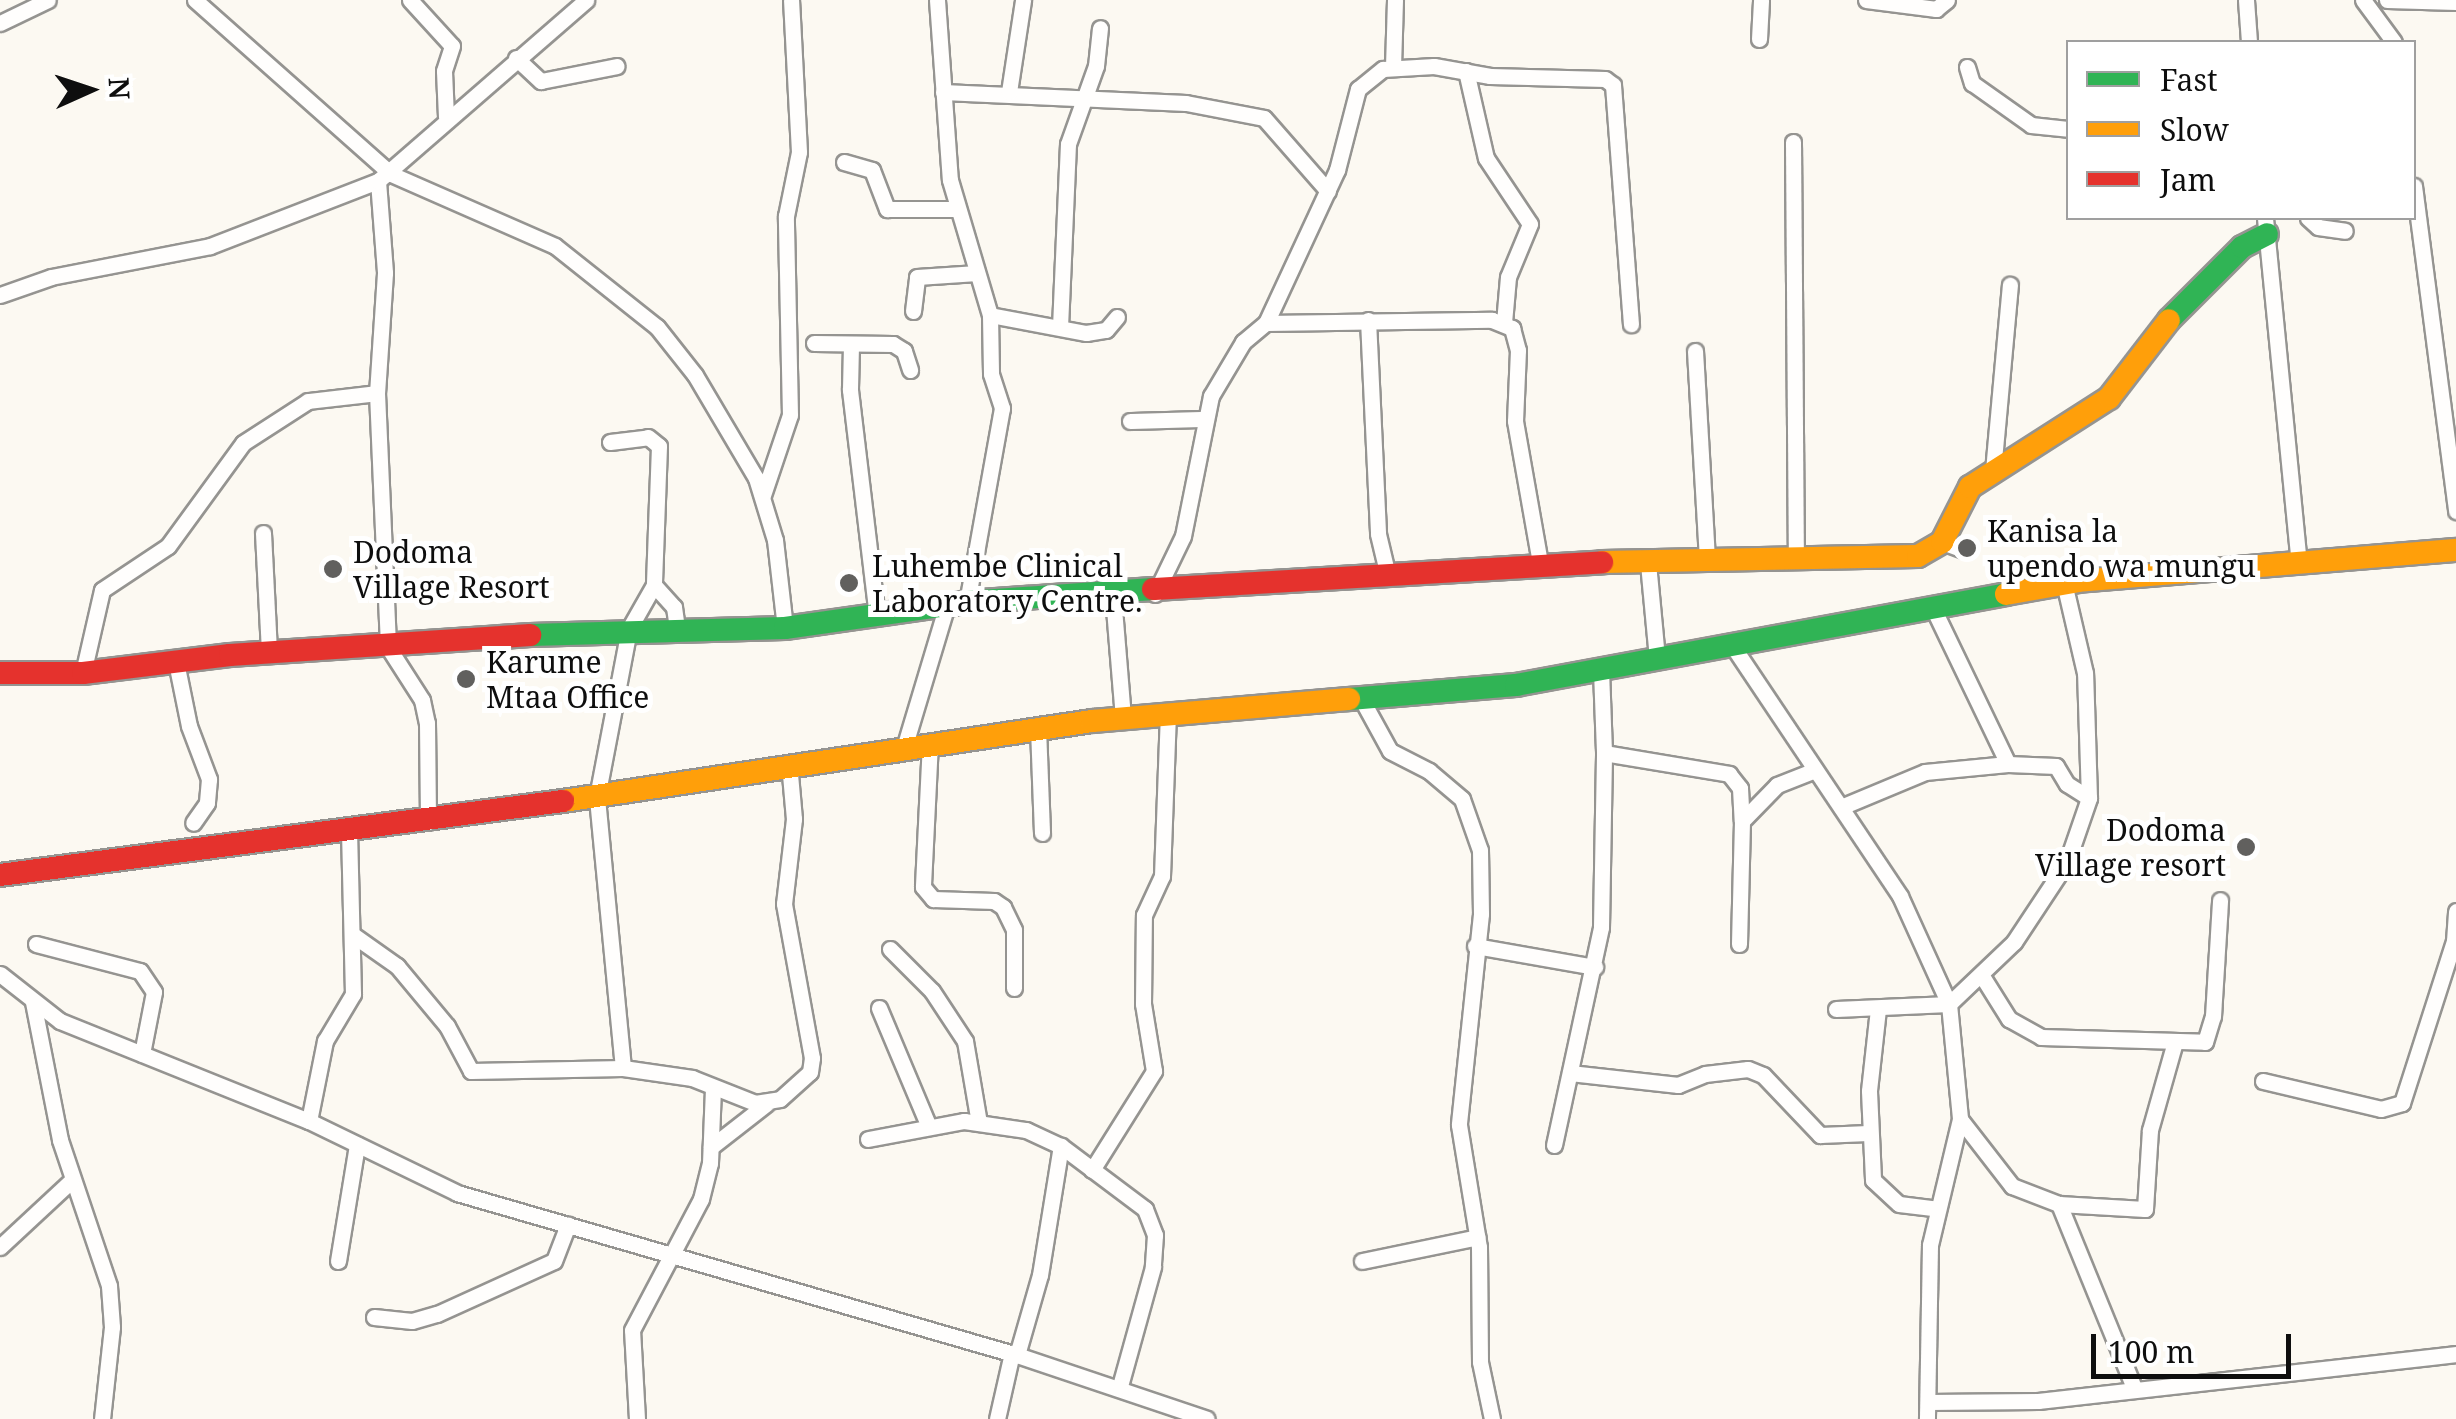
<!DOCTYPE html>
<style>
body{margin:0}
#map{position:relative;width:2456px;height:1419px;overflow:hidden;background:#fcf9f2;font-family:"Noto Serif",serif}
div>[style]{position:absolute}
[style*='--x']{left:calc(var(--x)*1px);top:calc(var(--y)*1px);width:calc(var(--w)*1px);rotate:calc(var(--a)*1deg)}
.roads{filter:drop-shadow(2px 0 #959491) drop-shadow(-2px 0 #959491) drop-shadow(0 2px #959491) drop-shadow(0 -2px #959491)}
.street>*{height:15px;margin:-7.5px;padding:0 7.5px;transform-origin:7.5px;border-radius:7.5px;background:#fffefd}
.fast>*{height:22px;margin:-11px;padding:0 11px;transform-origin:11px;border-radius:11px;background:#30b455}
.slow>*{height:22px;margin:-11px;padding:0 11px;transform-origin:11px;border-radius:11px;background:#ff9f0a}
.jam>*{height:22px;margin:-11px;padding:0 11px;transform-origin:11px;border-radius:11px;background:#e5322d}
.dots>*{width:28px;height:28px;translate:-50% -50%;box-sizing:border-box;border:5px solid #fff;border-radius:50%}
span{translate:-50% -50%;white-space:nowrap;text-align:center;line-height:1.15;-webkit-text-stroke:10px #fff;paint-order:stroke}
.poi-label{font-size:30px;color:#0e0e0e}
.left{translate:0 -50%;text-align:left}
.right{translate:-100% -50%;text-align:right}
.legend{position:absolute;left:2066px;top:40px;width:350px;height:180px;box-sizing:border-box;background:#fff;border:2px solid #9f9f9f;margin:0;padding:12px 18px;list-style:none;font-size:30px;color:#0e0e0e}
.legend li{display:flex;align-items:center;gap:20px;height:50px}
.legend b{width:50px;border:2px solid #9f9f9f}
.north{position:absolute;left:40px;top:40px;width:100px;height:100px;-webkit-text-stroke:8px #fff;paint-order:stroke;rotate:87deg;font-size:28px;font-weight:700;line-height:40px;text-align:center;color:#0e0e0e}
.north::after{content:'';display:block;margin:auto;width:35px;height:45px;background:#0e0e0e;clip-path:polygon(50% 0,100% 100%,50% 72%,0 100%)}
.scale{position:absolute;left:2091px;top:1334px;width:200px;height:45px;box-sizing:border-box;border:5px solid #0e0e0e;border-top:0;padding-left:12px;font-size:30px;line-height:35px;white-space:nowrap;color:#0e0e0e;-webkit-text-stroke:8px #fff;paint-order:stroke}
</style>
<div id="map">
<div class="roads">
<div class="street">
<div style="--x:195;--y:0;--w:262;--a:41.6"></div>
<div style="--x:391;--y:174;--w:179;--a:23.7"></div>
<div style="--x:555;--y:246;--w:130;--a:38.5"></div>
<div style="--x:657;--y:327;--w:61;--a:51.6"></div>
<div style="--x:695;--y:375;--w:120;--a:59.4"></div>
<div style="--x:756;--y:478;--w:65;--a:73"></div>
<div style="--x:775;--y:540;--w:89;--a:83.5"></div>
<div style="--x:410;--y:0;--w:62;--a:47.6"></div>
<div style="--x:452;--y:46;--w:26;--a:108"></div>
<div style="--x:444;--y:71;--w:46;--a:87.5"></div>
<div style="--x:937;--y:0;--w:180;--a:85.9"></div>
<div style="--x:950;--y:180;--w:141;--a:73.5"></div>
<div style="--x:990;--y:315;--w:59;--a:89"></div>
<div style="--x:991;--y:374;--w:36;--a:72"></div>
<div style="--x:1002;--y:408;--w:197;--a:100.2"></div>
<div style="--x:1866;--y:0;--w:71;--a:7.3"></div>
<div style="--x:1936;--y:9;--w:14;--a:-39"></div>
<div style="--x:2246;--y:0;--w:42;--a:85.9"></div>
<div style="--x:2363;--y:0;--w:52;--a:53.6"></div>
<div style="--x:2387;--y:0;--w:69;--a:1.7"></div>
<div style="--x:0;--y:23;--w:53;--a:-25.6"></div>
<div style="--x:1759;--y:39;--w:39;--a:-87"></div>
<div style="--x:516;--y:58;--w:34;--a:43"></div>
<div style="--x:541;--y:81;--w:77;--a:-11.2"></div>
<div style="--x:1393;--y:67;--w:67;--a:-88.3"></div>
<div style="--x:1967;--y:67;--w:17;--a:73"></div>
<div style="--x:1972;--y:83;--w:72;--a:35.4"></div>
<div style="--x:2031;--y:125;--w:37;--a:6"></div>
<div style="--x:1466;--y:71;--w:89;--a:77.1"></div>
<div style="--x:1486;--y:158;--w:79;--a:56.3"></div>
<div style="--x:1530;--y:224;--w:57;--a:112.5"></div>
<div style="--x:1508;--y:277;--w:46;--a:95"></div>
<div style="--x:943;--y:92;--w:243;--a:2.6"></div>
<div style="--x:1186;--y:103;--w:79;--a:10.9"></div>
<div style="--x:1264;--y:118;--w:97;--a:48.8"></div>
<div style="--x:1009;--y:92;--w:93;--a:-81.3"></div>
<div style="--x:1793;--y:142;--w:416;--a:89.6"></div>
<div style="--x:844;--y:162;--w:29;--a:16"></div>
<div style="--x:872;--y:170;--w:42;--a:69"></div>
<div style="--x:887;--y:209;--w:69;--a:0"></div>
<div style="--x:378;--y:181;--w:92;--a:85.6"></div>
<div style="--x:385;--y:273;--w:120;--a:93.8"></div>
<div style="--x:377;--y:393;--w:254;--a:87.5"></div>
<div style="--x:388;--y:647;--w:63;--a:57.3"></div>
<div style="--x:422;--y:700;--w:24;--a:78"></div>
<div style="--x:427;--y:723;--w:99;--a:89.4"></div>
<div style="--x:2414;--y:186;--w:328;--a:82.6"></div>
<div style="--x:2265;--y:218;--w:347;--a:84.4"></div>
<div style="--x:2308;--y:218;--w:13;--a:42"></div>
<div style="--x:2318;--y:227;--w:27;--a:8"></div>
<div style="--x:0;--y:295;--w:54;--a:-19.4"></div>
<div style="--x:51;--y:277;--w:162;--a:-11"></div>
<div style="--x:210;--y:246;--w:180;--a:-21.2"></div>
<div style="--x:378;--y:181;--w:276;--a:-41"></div>
<div style="--x:913;--y:311;--w:34;--a:-83"></div>
<div style="--x:917;--y:277;--w:60;--a:-3.8"></div>
<div style="--x:990;--y:315;--w:98;--a:10.6"></div>
<div style="--x:1086;--y:333;--w:20;--a:-9"></div>
<div style="--x:1106;--y:330;--w:17;--a:-50"></div>
<div style="--x:1368;--y:320;--w:214;--a:87.3"></div>
<div style="--x:1378;--y:534;--w:43;--a:76.6"></div>
<div style="--x:1266;--y:323;--w:169;--a:-65.1"></div>
<div style="--x:1337;--y:170;--w:84;--a:-75.5"></div>
<div style="--x:1358;--y:89;--w:32;--a:-39"></div>
<div style="--x:1383;--y:69;--w:51;--a:-3.4"></div>
<div style="--x:1434;--y:66;--w:57;--a:10.1"></div>
<div style="--x:1490;--y:76;--w:115;--a:1.5"></div>
<div style="--x:1605;--y:79;--w:10;--a:37"></div>
<div style="--x:1613;--y:85;--w:240;--a:85.7"></div>
<div style="--x:1060;--y:327;--w:183;--a:-87.5"></div>
<div style="--x:1068;--y:144;--w:83;--a:-70.3"></div>
<div style="--x:1096;--y:66;--w:38;--a:-84"></div>
<div style="--x:814;--y:343;--w:79;--a:0.7"></div>
<div style="--x:893;--y:344;--w:13;--a:32"></div>
<div style="--x:904;--y:351;--w:20;--a:72"></div>
<div style="--x:851;--y:345;--w:45;--a:91.3"></div>
<div style="--x:850;--y:390;--w:227;--a:83.2"></div>
<div style="--x:1695;--y:351;--w:211;--a:86.7"></div>
<div style="--x:1130;--y:421;--w:72;--a:-1.6"></div>
<div style="--x:610;--y:442;--w:38;--a:-7"></div>
<div style="--x:648;--y:437;--w:14;--a:39"></div>
<div style="--x:659;--y:446;--w:139;--a:92.1"></div>
<div style="--x:654;--y:585;--w:30;--a:48"></div>
<div style="--x:674;--y:607;--w:21;--a:82"></div>
<div style="--x:1993;--y:471;--w:187;--a:-84.8"></div>
<div style="--x:763;--y:495;--w:84;--a:-71.4"></div>
<div style="--x:790;--y:415;--w:199;--a:-91.2"></div>
<div style="--x:786;--y:216;--w:65;--a:-78.5"></div>
<div style="--x:799;--y:152;--w:152;--a:-93"></div>
<div style="--x:263;--y:533;--w:120;--a:87.1"></div>
<div style="--x:1942;--y:542;--w:23;--a:20"></div>
<div style="--x:1648;--y:563;--w:96;--a:84.6"></div>
<div style="--x:1155;--y:594;--w:64;--a:-64.2"></div>
<div style="--x:1183;--y:536;--w:143;--a:-78.7"></div>
<div style="--x:1211;--y:396;--w:63;--a:-59.3"></div>
<div style="--x:1243;--y:342;--w:30;--a:-40"></div>
<div style="--x:1266;--y:323;--w:226;--a:-0.8"></div>
<div style="--x:1492;--y:320;--w:22;--a:22"></div>
<div style="--x:1512;--y:328;--w:23;--a:75"></div>
<div style="--x:1518;--y:350;--w:71;--a:92.4"></div>
<div style="--x:1515;--y:421;--w:144;--a:80"></div>
<div style="--x:1113;--y:596;--w:122;--a:85.3"></div>
<div style="--x:1933;--y:608;--w:173;--a:64.3"></div>
<div style="--x:2008;--y:764;--w:48;--a:2.4"></div>
<div style="--x:2056;--y:766;--w:21;--a:59"></div>
<div style="--x:2067;--y:784;--w:26;--a:32"></div>
<div style="--x:1732;--y:645;--w:302;--a:56.2"></div>
<div style="--x:1900;--y:896;--w:119;--a:65.6"></div>
<div style="--x:1949;--y:1004;--w:116;--a:84.5"></div>
<div style="--x:1960;--y:1119;--w:130;--a:103.4"></div>
<div style="--x:1930;--y:1245;--w:174;--a:91"></div>
<div style="--x:176;--y:662;--w:65;--a:78.5"></div>
<div style="--x:189;--y:726;--w:57;--a:69.3"></div>
<div style="--x:209;--y:779;--w:24;--a:95"></div>
<div style="--x:207;--y:803;--w:24;--a:125"></div>
<div style="--x:1601;--y:670;--w:83;--a:87.9"></div>
<div style="--x:1604;--y:753;--w:127;--a:9.5"></div>
<div style="--x:1729;--y:774;--w:18;--a:52"></div>
<div style="--x:1740;--y:788;--w:33;--a:87"></div>
<div style="--x:83;--y:673;--w:85;--a:-77.1"></div>
<div style="--x:102;--y:590;--w:79;--a:-33.7"></div>
<div style="--x:168;--y:546;--w:127;--a:-53.9"></div>
<div style="--x:243;--y:443;--w:77;--a:-32.9"></div>
<div style="--x:308;--y:401;--w:69;--a:-6.6"></div>
<div style="--x:1362;--y:700;--w:58;--a:61.2"></div>
<div style="--x:1390;--y:751;--w:44;--a:27.1"></div>
<div style="--x:1429;--y:771;--w:43;--a:40.3"></div>
<div style="--x:1462;--y:799;--w:54;--a:70.6"></div>
<div style="--x:1480;--y:850;--w:64;--a:89.1"></div>
<div style="--x:1481;--y:914;--w:212;--a:96"></div>
<div style="--x:1459;--y:1125;--w:124;--a:80.7"></div>
<div style="--x:1479;--y:1247;--w:115;--a:89.5"></div>
<div style="--x:1480;--y:1362;--w:58;--a:78.1"></div>
<div style="--x:1038;--y:728;--w:105;--a:87.8"></div>
<div style="--x:930;--y:742;--w:145;--a:92.8"></div>
<div style="--x:923;--y:887;--w:16;--a:50"></div>
<div style="--x:933;--y:899;--w:61;--a:1.9"></div>
<div style="--x:994;--y:901;--w:11;--a:34"></div>
<div style="--x:1003;--y:907;--w:25;--a:64"></div>
<div style="--x:1014;--y:930;--w:58;--a:90"></div>
<div style="--x:904;--y:748;--w:149;--a:-73.3"></div>
<div style="--x:1841;--y:807;--w:91;--a:-22.6"></div>
<div style="--x:1925;--y:772;--w:83;--a:-5.5"></div>
<div style="--x:353;--y:935;--w:54;--a:35.2"></div>
<div style="--x:397;--y:966;--w:78;--a:50.2"></div>
<div style="--x:447;--y:1026;--w:51;--a:61.9"></div>
<div style="--x:471;--y:1071;--w:152;--a:-1.1"></div>
<div style="--x:623;--y:1068;--w:70;--a:8.2"></div>
<div style="--x:692;--y:1078;--w:68;--a:21.6"></div>
<div style="--x:755;--y:1103;--w:25;--a:-9"></div>
<div style="--x:780;--y:1099;--w:40;--a:-42"></div>
<div style="--x:810;--y:1072;--w:14;--a:-82"></div>
<div style="--x:812;--y:1058;--w:157;--a:-100.3"></div>
<div style="--x:784;--y:904;--w:86;--a:-83.3"></div>
<div style="--x:794;--y:819;--w:56;--a:-95.1"></div>
<div style="--x:36;--y:944;--w:107;--a:14.6"></div>
<div style="--x:140;--y:971;--w:25;--a:56"></div>
<div style="--x:154;--y:992;--w:63;--a:101"></div>
<div style="--x:1739;--y:944;--w:123;--a:-88.6"></div>
<div style="--x:1742;--y:821;--w:50;--a:-45.8"></div>
<div style="--x:1777;--y:785;--w:41;--a:-21.5"></div>
<div style="--x:1475;--y:946;--w:122;--a:9.9"></div>
<div style="--x:890;--y:949;--w:59;--a:45"></div>
<div style="--x:932;--y:991;--w:60;--a:56.6"></div>
<div style="--x:965;--y:1041;--w:83;--a:80.3"></div>
<div style="--x:0;--y:974;--w:76;--a:38.1"></div>
<div style="--x:60;--y:1021;--w:268;--a:21.9"></div>
<div style="--x:309;--y:1121;--w:165;--a:25.9"></div>
<div style="--x:457;--y:1193;--w:583;--a:16.13"></div>
<div style="--x:1017;--y:1355;--w:200;--a:18.6"></div>
<div style="--x:1982;--y:976;--w:51;--a:57.9"></div>
<div style="--x:2009;--y:1019;--w:37;--a:29"></div>
<div style="--x:2041;--y:1037;--w:164;--a:1.7"></div>
<div style="--x:2205;--y:1042;--w:27;--a:-73"></div>
<div style="--x:2213;--y:1016;--w:116;--a:-86.5"></div>
<div style="--x:33;--y:1002;--w:141;--a:78.9"></div>
<div style="--x:60;--y:1140;--w:154;--a:71.4"></div>
<div style="--x:109;--y:1286;--w:41;--a:85.8"></div>
<div style="--x:112;--y:1327;--w:93;--a:96.2"></div>
<div style="--x:879;--y:1008;--w:129;--a:67.2"></div>
<div style="--x:1836;--y:1009;--w:113;--a:-2.5"></div>
<div style="--x:1949;--y:1004;--w:90;--a:-43.6"></div>
<div style="--x:2014;--y:942;--w:96;--a:-56.5"></div>
<div style="--x:2067;--y:862;--w:68;--a:-71"></div>
<div style="--x:2089;--y:798;--w:125;--a:-91.8"></div>
<div style="--x:2085;--y:673;--w:92;--a:-103.1"></div>
<div style="--x:1878;--y:1009;--w:82;--a:96.3"></div>
<div style="--x:1869;--y:1091;--w:89;--a:87.4"></div>
<div style="--x:1873;--y:1180;--w:35;--a:43"></div>
<div style="--x:1899;--y:1204;--w:38;--a:7"></div>
<div style="--x:623;--y:1068;--w:272;--a:-95.5"></div>
<div style="--x:597;--y:797;--w:171;--a:-79.2"></div>
<div style="--x:629;--y:629;--w:51;--a:-60.4"></div>
<div style="--x:1570;--y:1073;--w:109;--a:6.3"></div>
<div style="--x:1678;--y:1085;--w:29;--a:-22"></div>
<div style="--x:1705;--y:1074;--w:43;--a:-6.6"></div>
<div style="--x:1748;--y:1069;--w:16;--a:22"></div>
<div style="--x:1763;--y:1075;--w:83;--a:46.5"></div>
<div style="--x:1820;--y:1135;--w:48;--a:-2.4"></div>
<div style="--x:2263;--y:1081;--w:121;--a:13.3"></div>
<div style="--x:2381;--y:1109;--w:22;--a:-16"></div>
<div style="--x:2402;--y:1103;--w:170;--a:-72.2"></div>
<div style="--x:2454;--y:941;--w:30;--a:-86"></div>
<div style="--x:1960;--y:1119;--w:85;--a:52.2"></div>
<div style="--x:2012;--y:1186;--w:50;--a:21"></div>
<div style="--x:2059;--y:1204;--w:86;--a:3.3"></div>
<div style="--x:2145;--y:1209;--w:79;--a:-86.4"></div>
<div style="--x:2150;--y:1130;--w:88;--a:-74.2"></div>
<div style="--x:309;--y:1121;--w:82;--a:-78.7"></div>
<div style="--x:325;--y:1041;--w:55;--a:-59.2"></div>
<div style="--x:353;--y:994;--w:164;--a:-91.4"></div>
<div style="--x:868;--y:1139;--w:98;--a:-10.6"></div>
<div style="--x:964;--y:1121;--w:63;--a:8.3"></div>
<div style="--x:1026;--y:1130;--w:38;--a:25"></div>
<div style="--x:1061;--y:1146;--w:105;--a:36.9"></div>
<div style="--x:1145;--y:1209;--w:28;--a:69"></div>
<div style="--x:1155;--y:1235;--w:32;--a:94"></div>
<div style="--x:1153;--y:1267;--w:123;--a:105.5"></div>
<div style="--x:1554;--y:1145;--w:223;--a:-77.8"></div>
<div style="--x:1601;--y:927;--w:174;--a:-89"></div>
<div style="--x:711;--y:1147;--w:70;--a:-38"></div>
<div style="--x:1092;--y:1170;--w:117;--a:-57.9"></div>
<div style="--x:1154;--y:1071;--w:68;--a:-99.3"></div>
<div style="--x:1143;--y:1004;--w:89;--a:-89.4"></div>
<div style="--x:1144;--y:915;--w:43;--a:-65.2"></div>
<div style="--x:1162;--y:876;--w:161;--a:-87.9"></div>
<div style="--x:2059;--y:1204;--w:199;--a:67.8"></div>
<div style="--x:0;--y:1247;--w:97;--a:-42.9"></div>
<div style="--x:338;--y:1261;--w:118;--a:-80.7"></div>
<div style="--x:1362;--y:1261;--w:118;--a:-11.7"></div>
<div style="--x:374;--y:1317;--w:38;--a:6"></div>
<div style="--x:412;--y:1321;--w:26;--a:-16"></div>
<div style="--x:437;--y:1314;--w:128;--a:-24.4"></div>
<div style="--x:554;--y:1261;--w:39;--a:-69"></div>
<div style="--x:1017;--y:1355;--w:83;--a:-74"></div>
<div style="--x:1040;--y:1275;--w:131;--a:-80.8"></div>
<div style="--x:1928;--y:1402;--w:110;--a:-0.5"></div>
<div style="--x:2038;--y:1401;--w:421;--a:-6.4"></div>
<div style="--x:637;--y:1419;--w:89;--a:-93.2"></div>
<div style="--x:632;--y:1330;--w:148;--a:-62.2"></div>
<div style="--x:701;--y:1199;--w:37;--a:-76"></div>
<div style="--x:710;--y:1163;--w:75;--a:-87.7"></div>
<div style="--x:997;--y:1419;--w:68;--a:-77.2"></div>
</div>
<div class="fast">
<div style="--x:2169;--y:320;--w:103;--a:-45"></div>
<div style="--x:2242;--y:247;--w:28;--a:-27"></div>
<div style="--x:530;--y:635;--w:255;--a:-1.6"></div>
<div style="--x:785;--y:628;--w:184;--a:-8.1"></div>
<div style="--x:967;--y:602;--w:186;--a:-4"></div>
<div style="--x:1349;--y:699;--w:168;--a:-4.8"></div>
<div style="--x:1516;--y:685;--w:498;--a:-10.5"></div>
</div>
<div class="slow">
<div style="--x:1602;--y:562;--w:316;--a:-1.1"></div>
<div style="--x:1918;--y:556;--w:28;--a:-30"></div>
<div style="--x:1942;--y:542;--w:62;--a:-63"></div>
<div style="--x:1970;--y:487;--w:165;--a:-32.6"></div>
<div style="--x:2109;--y:398;--w:98;--a:-52.4"></div>
<div style="--x:2006;--y:594;--w:73;--a:-10.2"></div>
<div style="--x:2078;--y:581;--w:379;--a:-4.7"></div>
<div style="--x:563;--y:801;--w:535;--a:-8.6"></div>
<div style="--x:1092;--y:721;--w:258;--a:-4.9"></div>
</div>
<div class="jam">
<div style="--x:1153;--y:589;--w:450;--a:-3.4"></div>
<div style="--x:0;--y:673;--w:83;--a:0"></div>
<div style="--x:83;--y:673;--w:148;--a:-7"></div>
<div style="--x:230;--y:655;--w:301;--a:-3.8"></div>
<div style="--x:0;--y:875;--w:568;--a:-7.49"></div>
</div>
</div>
<div class="dots">
<div style="left:1967px;top:548px;background:#61605e"></div>
<div style="left:333px;top:569px;background:#61605e"></div>
<div style="left:849px;top:583px;background:#61605e"></div>
<div style="left:466px;top:679px;background:#61605e"></div>
<div style="left:2246px;top:847px;background:#61605e"></div>
</div>
<div class="poi-label">
<span class="left" style="left:1987px;top:548px">Kanisa la<br>upendo wa mungu</span>
<span class="left" style="left:353px;top:569px">Dodoma<br>Village Resort</span>
<span class="left" style="left:872px;top:583px">Luhembe Clinical<br>Laboratory Centre.</span>
<span class="left" style="left:486px;top:679px">Karume<br>Mtaa Office</span>
<span class="right" style="left:2226px;top:847px">Dodoma<br>Village resort</span>
</div>
<ul class="legend">
<li><b style="height:12px;background:#30b455"></b>Fast</li>
<li><b style="height:12px;background:#ff9f0a"></b>Slow</li>
<li><b style="height:12px;background:#e5322d"></b>Jam</li>
</ul>
<div class="north">N</div>
<div class="scale">100 m</div>
</div>
